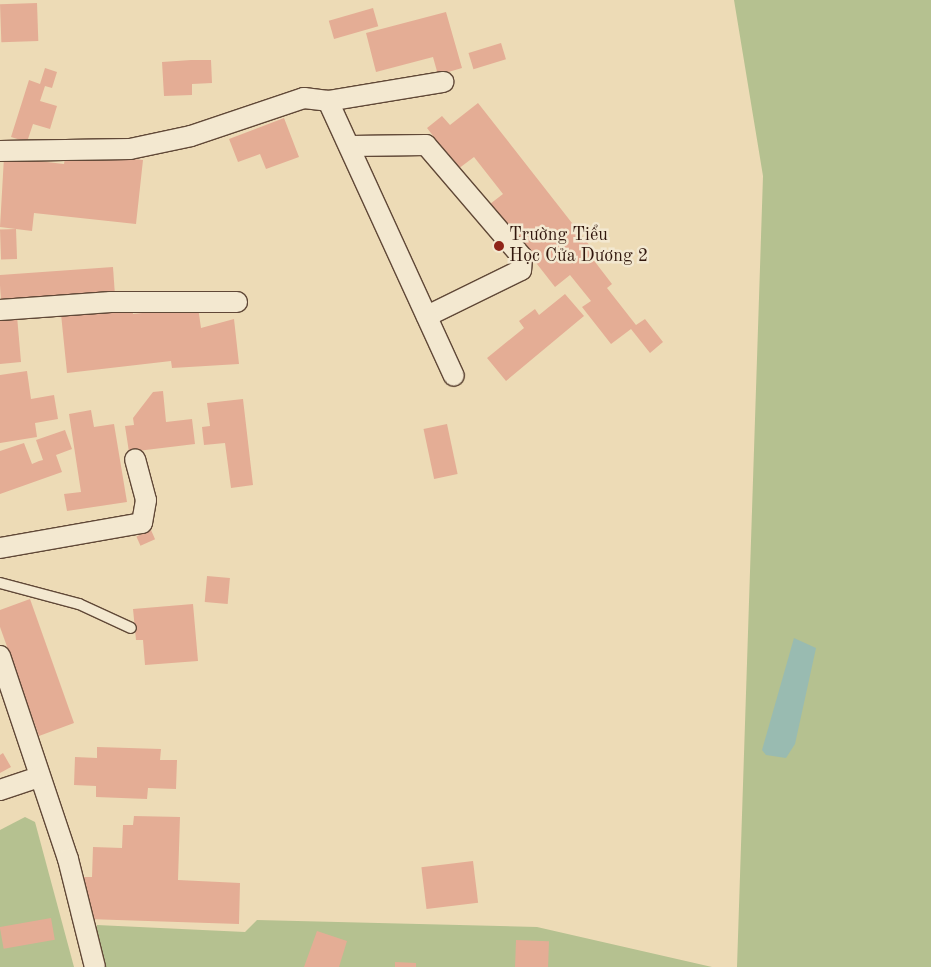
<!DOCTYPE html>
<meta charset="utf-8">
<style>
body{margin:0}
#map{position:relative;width:931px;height:967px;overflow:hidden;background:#eddbb6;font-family:"Old Standard TT",serif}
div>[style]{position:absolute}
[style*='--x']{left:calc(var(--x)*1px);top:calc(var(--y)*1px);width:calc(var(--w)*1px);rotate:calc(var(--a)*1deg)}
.green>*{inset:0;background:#b5c190}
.water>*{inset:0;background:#99bbb1}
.building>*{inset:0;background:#e4ad95;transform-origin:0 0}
.roads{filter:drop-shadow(1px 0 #604837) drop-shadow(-1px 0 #604837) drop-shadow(0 1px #604837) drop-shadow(0 -1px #604837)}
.service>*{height:10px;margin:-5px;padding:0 5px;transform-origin:5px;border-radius:5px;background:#f3e8d0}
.minor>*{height:20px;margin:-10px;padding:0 10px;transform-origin:10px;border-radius:10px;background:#f3e8d0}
.dots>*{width:14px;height:14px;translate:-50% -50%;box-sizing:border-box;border:2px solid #f3e8d0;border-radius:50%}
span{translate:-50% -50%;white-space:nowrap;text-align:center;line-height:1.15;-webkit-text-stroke:5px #f3e8d0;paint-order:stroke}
.poi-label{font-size:18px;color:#31170d}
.left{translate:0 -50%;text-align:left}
</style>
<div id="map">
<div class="green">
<div style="clip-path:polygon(734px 0,931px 0,931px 967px,737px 967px,763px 176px)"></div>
<div style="clip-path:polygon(25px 817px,35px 822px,74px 967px,0 967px,0 830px)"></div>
<div style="clip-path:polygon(257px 920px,537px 927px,712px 967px,102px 967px,93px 933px,97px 925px,245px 932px)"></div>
</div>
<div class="water">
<div style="clip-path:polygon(794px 638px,816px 648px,795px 744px,786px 758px,766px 755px,762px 750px)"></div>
</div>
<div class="building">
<div style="left:37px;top:3px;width:38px;height:37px;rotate:88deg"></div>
<div style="left:373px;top:8px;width:19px;height:46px;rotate:74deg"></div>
<div style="clip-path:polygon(446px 12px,462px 68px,438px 75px,433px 57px,376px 72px,366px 33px)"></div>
<div style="left:501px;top:43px;width:17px;height:34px;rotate:73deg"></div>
<div style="clip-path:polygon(191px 60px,211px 60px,212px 83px,192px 84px,192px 95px,164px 96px,162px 62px)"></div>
<div style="clip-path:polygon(45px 68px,57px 72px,52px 88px,45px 86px,40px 101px,57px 106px,50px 129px,33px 124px,27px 142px,11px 137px,29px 80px,40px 84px)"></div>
<div style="clip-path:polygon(478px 103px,597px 255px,592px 258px,612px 284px,607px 288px,636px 325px,645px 319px,663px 342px,650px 353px,631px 329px,611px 344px,582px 307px,591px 301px,570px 275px,555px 287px,490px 204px,503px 194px,474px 157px,454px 172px,433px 145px,437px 141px,427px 128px,442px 116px,450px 125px)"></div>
<div style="clip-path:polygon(284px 118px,299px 157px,266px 169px,260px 154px,238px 162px,229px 139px)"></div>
<div style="clip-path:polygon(66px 151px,143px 160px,136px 224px,34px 213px,32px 231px,0 227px,4px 157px,64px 164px)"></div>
<div style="left:16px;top:229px;width:30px;height:16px;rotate:88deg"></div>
<div style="left:113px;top:267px;width:26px;height:114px;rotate:86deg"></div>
<div style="clip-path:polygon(565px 294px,584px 316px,506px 381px,487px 358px,524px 328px,519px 321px,535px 309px,539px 315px)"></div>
<div style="clip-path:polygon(132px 306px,133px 314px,198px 307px,201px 328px,234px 319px,239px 364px,172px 368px,171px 361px,67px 373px,61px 314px)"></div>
<div style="clip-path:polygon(17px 316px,21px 362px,0 364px,0 317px)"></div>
<div style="clip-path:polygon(27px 371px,31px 399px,54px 395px,58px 419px,35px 423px,37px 437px,0 443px,0 375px)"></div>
<div style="clip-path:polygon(163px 391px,166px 422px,192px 419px,195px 444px,129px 452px,125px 426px,134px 425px,133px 418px,153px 392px)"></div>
<div style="clip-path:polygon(243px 399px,253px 485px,231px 488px,225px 443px,204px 445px,202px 427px,210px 426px,207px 403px)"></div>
<div style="clip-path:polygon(91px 410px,94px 427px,114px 424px,127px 502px,67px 511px,64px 494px,81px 492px,69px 414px)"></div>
<div style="left:447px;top:424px;width:51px;height:24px;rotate:78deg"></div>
<div style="clip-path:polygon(65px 430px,72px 449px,56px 455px,62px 472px,0 494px,0 451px,24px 443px,32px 464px,39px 461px,43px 460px,36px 440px)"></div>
<div style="left:151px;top:530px;width:10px;height:16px;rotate:66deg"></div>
<div style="left:207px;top:576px;width:23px;height:26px;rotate:5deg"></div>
<div style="clip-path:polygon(30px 599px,74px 723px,39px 736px,0 627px,0 610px)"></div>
<div style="clip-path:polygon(193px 604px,198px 661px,145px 665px,143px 640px,136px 640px,133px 609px)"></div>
<div style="clip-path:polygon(97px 747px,161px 749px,160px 760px,177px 760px,176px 789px,148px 788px,147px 799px,96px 797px,96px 786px,74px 785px,75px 757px,97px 758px)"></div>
<div style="clip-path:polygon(3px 753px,11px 767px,0 773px,0 755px)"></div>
<div style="clip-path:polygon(134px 816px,180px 817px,178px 880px,240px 883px,239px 924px,87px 919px,82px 877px,92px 877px,93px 847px,122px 848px,123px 825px,133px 825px)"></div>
<div style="left:473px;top:861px;width:42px;height:52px;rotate:83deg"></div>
<div style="left:51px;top:918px;width:22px;height:52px;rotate:80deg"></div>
<div style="clip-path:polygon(317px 931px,347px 941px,339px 967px,304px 967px)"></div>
<div style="left:516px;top:940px;width:33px;height:27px;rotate:2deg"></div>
<div style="clip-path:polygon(395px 962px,416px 963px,416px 967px,395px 967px)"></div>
</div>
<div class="roads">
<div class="service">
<div style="--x:0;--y:583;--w:82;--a:14.9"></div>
<div style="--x:79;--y:604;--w:57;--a:24.8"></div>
</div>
<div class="minor">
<div style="--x:328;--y:101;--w:117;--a:-9.4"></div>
<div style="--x:351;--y:146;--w:75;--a:-0.8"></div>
<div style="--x:426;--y:145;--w:148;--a:49.4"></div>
<div style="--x:522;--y:257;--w:13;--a:94"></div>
<div style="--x:521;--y:270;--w:105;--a:153.9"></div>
<div style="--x:0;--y:151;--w:130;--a:-0.9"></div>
<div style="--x:130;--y:149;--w:62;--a:-12"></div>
<div style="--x:191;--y:136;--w:119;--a:-18.6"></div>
<div style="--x:304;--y:98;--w:24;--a:7"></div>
<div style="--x:328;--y:101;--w:302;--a:65.4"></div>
<div style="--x:0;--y:310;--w:111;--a:-4.1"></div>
<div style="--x:111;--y:302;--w:126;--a:0"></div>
<div style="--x:0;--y:548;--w:144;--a:-10"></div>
<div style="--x:142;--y:523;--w:23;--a:-80"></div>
<div style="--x:146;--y:500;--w:42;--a:-105"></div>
<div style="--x:0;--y:656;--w:214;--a:71.5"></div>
<div style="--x:68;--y:859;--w:111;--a:76"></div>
<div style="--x:0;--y:790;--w:41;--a:-18.4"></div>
</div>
</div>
<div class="dots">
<div style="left:499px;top:246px;background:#8f2418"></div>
</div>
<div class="poi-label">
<span class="left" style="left:509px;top:246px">Trường Tiểu<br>Học Cửa Dương 2</span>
</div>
</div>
